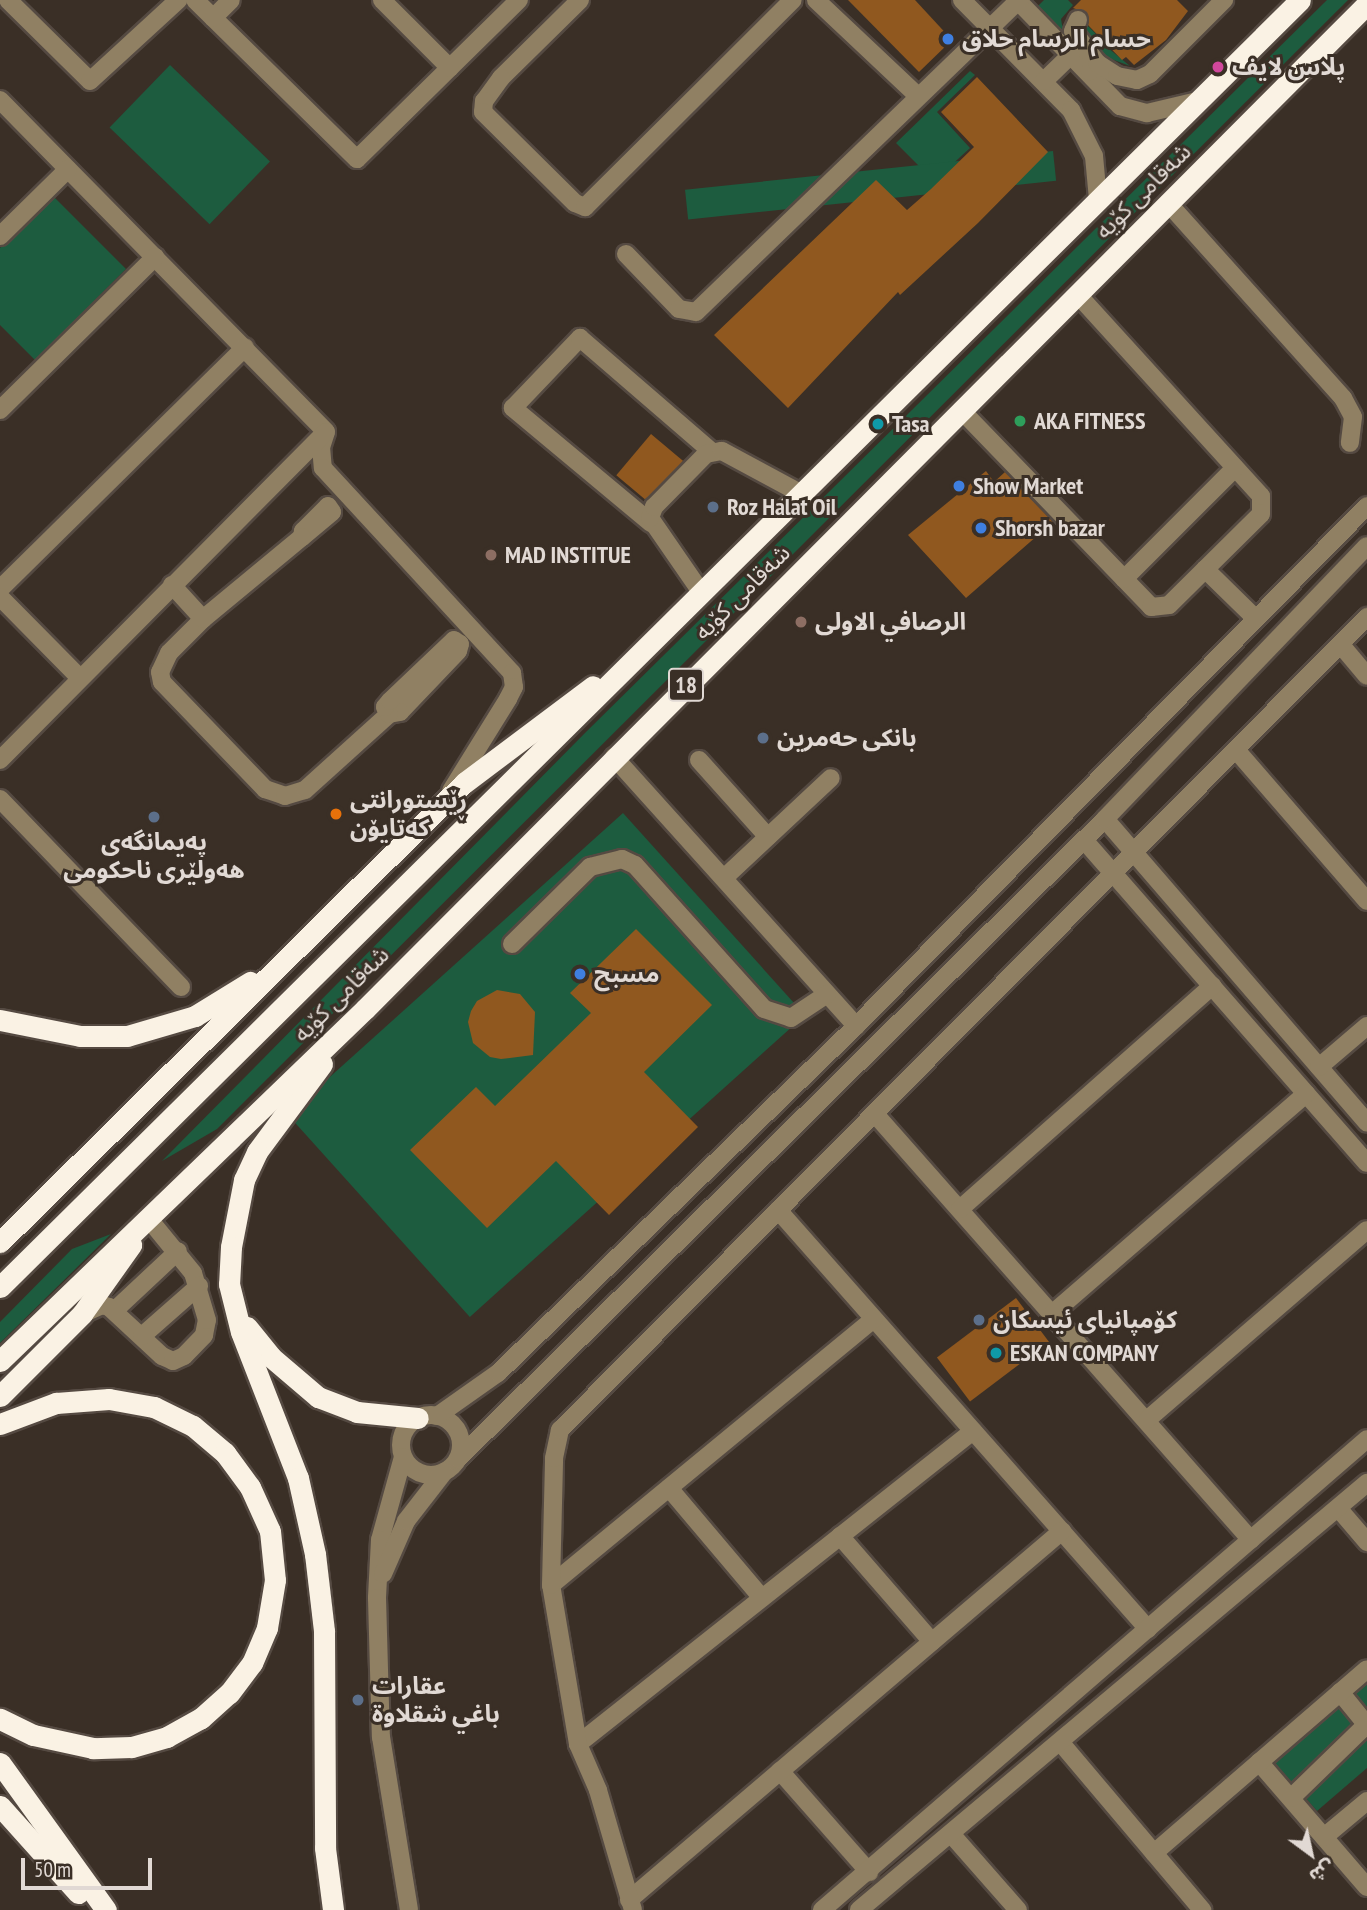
<!DOCTYPE html>
<meta charset="utf-8">
<style>
body{margin:0}
#map{position:relative;width:1367px;height:1910px;overflow:hidden;background:#3a2f26;font-family:"PT Sans Narrow","Noto Sans Arabic",sans-serif}
div>[style]{position:absolute}
[style*='--x']{left:calc(var(--x)*1px);top:calc(var(--y)*1px);width:calc(var(--w)*1px);rotate:calc(var(--a)*1deg)}
.green>*{inset:0;background:#1d5c3f;transform-origin:0 0}
.building>*{inset:0;background:#90581f;transform-origin:0 0}
.roads{filter:drop-shadow(2px 0 #554a42) drop-shadow(-2px 0 #554a42) drop-shadow(0 2px #554a42) drop-shadow(0 -2px #554a42)}
.minor>*{height:18px;margin:-9px;padding:0 9px;transform-origin:9px;border-radius:9px;background:#908063}
.minor>.ring{margin:-9px;padding:0;box-sizing:content-box;background:none;border:18px solid #908063;border-radius:50%}
.highway>*{height:21px;margin:-10.5px;padding:0 10.5px;transform-origin:10.5px;border-radius:10.5px;background:#faf2e4}
.dots>*{width:19px;height:19px;translate:-50% -50%;box-sizing:border-box;border:4px solid #3a2f26;border-radius:50%}
span{translate:-50% -50%;white-space:nowrap;text-align:center;line-height:1.15;-webkit-text-stroke:6px #3a2f26;paint-order:stroke}
.shield-label span{padding:2px 5px;background:#3a2f26;border:2px solid;border-radius:5px;-webkit-text-stroke-width:0}
.shield-label{font-size:23px;color:#e1d9d4;font-weight:700}
.poi-label{font-size:24px;color:#e1d9d4;font-weight:700}
.left{translate:0 -50%;text-align:left}
.street-label{font-size:24px;color:#e1d9d4}
.north{position:absolute;left:1276px;top:1819px;width:70px;height:70px;-webkit-text-stroke:5px #3a2f26;paint-order:stroke;rotate:147deg;font-size:19px;font-weight:700;line-height:28px;text-align:center;color:#e1d9d4}
.north::after{content:'';display:block;margin:auto;width:24px;height:32px;background:#e1d9d4;clip-path:polygon(50% 0,100% 100%,50% 72%,0 100%)}
.scale{position:absolute;left:21px;top:1858px;width:131px;height:32px;box-sizing:border-box;border:4px solid #e1d9d4;border-top:0;padding-left:9px;font-size:21px;line-height:24px;white-space:nowrap;color:#e1d9d4;-webkit-text-stroke:5px #3a2f26;paint-order:stroke}
</style>
<div id="map">
<div class="green">
<div style="clip-path:polygon(1044px 0,1068px 0,1073px 5px,1061px 19px,1062px 25px,1076px 41px,1083px 60px,1036px 8px)"></div>
<div style="clip-path:polygon(1327px 0,1348px 0,217px 1129px,162px 1161px,585px 733px)"></div>
<div style="clip-path:polygon(1084px 22px,1097px 35px,1101px 33px,1111px 45px,1108px 48px,1130px 66px,1095px 53px)"></div>
<div style="left:170px;top:65px;width:139px;height:87px;rotate:44deg"></div>
<div style="clip-path:polygon(970px 71px,975px 75px,937px 112px,970px 148px,934px 181px,896px 143px)"></div>
<div style="left:1053px;top:151px;width:30px;height:370px;rotate:84deg"></div>
<div style="clip-path:polygon(52px 195px,126px 269px,35px 360px,0 325px,0 248px)"></div>
<div style="left:623px;top:813px;width:272px;height:451px;rotate:48deg"></div>
<div style="clip-path:polygon(111px 1234px,0 1343px,0 1322px,72px 1249px)"></div>
<div style="clip-path:polygon(1367px 1680px,1367px 1768px,1317px 1811px,1273px 1761px)"></div>
</div>
<div class="building">
<div style="clip-path:polygon(848px 0,915px 0,952px 40px,919px 72px)"></div>
<div style="clip-path:polygon(1081px 0,1177px 0,1188px 11px,1166px 40px,1134px 65px,1126px 57px,1122px 60px,1088px 25px,1087px 13px,1073px 8px)"></div>
<div style="clip-path:polygon(977px 77px,1048px 152px,978px 223px,900px 295px,898px 292px,788px 408px,714px 335px,876px 180px,907px 210px,931px 189px,974px 147px,941px 112px)"></div>
<div style="left:651px;top:434px;width:42px;height:54px;rotate:40deg"></div>
<div style="clip-path:polygon(986px 471px,994px 482px,1005px 472px,1053px 522px,966px 598px,908px 535px)"></div>
<div style="clip-path:polygon(636px 929px,712px 1005px,644px 1072px,698px 1127px,609px 1215px,556px 1161px,487px 1228px,410px 1150px,476px 1087px,495px 1106px,591px 1013px,570px 993px)"></div>
<div style="clip-path:polygon(497px 990px,520px 994px,535px 1012px,533px 1055px,501px 1059px,490px 1057px,473px 1043px,468px 1022px,471px 1011px,477px 1001px)"></div>
<div style="left:1016px;top:1298px;width:55px;height:99px;rotate:53deg"></div>
</div>
<div class="roads">
<div class="minor">
<div style="--x:8;--y:0;--w:115;--a:44.6"></div>
<div style="--x:90;--y:81;--w:120;--a:-42.6"></div>
<div style="--x:195;--y:0;--w:227;--a:44.5"></div>
<div style="--x:357;--y:159;--w:227;--a:-44.5"></div>
<div style="--x:382;--y:0;--w:96;--a:45"></div>
<div style="--x:580;--y:0;--w:111;--a:135.4"></div>
<div style="--x:501;--y:78;--w:29;--a:126"></div>
<div style="--x:484;--y:101;--w:11;--a:95"></div>
<div style="--x:483;--y:112;--w:129;--a:44.7"></div>
<div style="--x:575;--y:203;--w:11;--a:22"></div>
<div style="--x:585;--y:207;--w:293;--a:-44.9"></div>
<div style="--x:816;--y:0;--w:140;--a:43.3"></div>
<div style="--x:962;--y:0;--w:155;--a:45.3"></div>
<div style="--x:1071;--y:110;--w:51;--a:63.4"></div>
<div style="--x:1094;--y:156;--w:43;--a:84.7"></div>
<div style="--x:1017;--y:0;--w:148;--a:45.8"></div>
<div style="--x:1120;--y:106;--w:28;--a:15"></div>
<div style="--x:1147;--y:113;--w:52;--a:-13.2"></div>
<div style="--x:213;--y:18;--w:25;--a:-45"></div>
<div style="--x:1078;--y:20;--w:12;--a:114"></div>
<div style="--x:1073;--y:31;--w:40;--a:53"></div>
<div style="--x:1097;--y:63;--w:11;--a:131"></div>
<div style="--x:1097;--y:63;--w:24;--a:33"></div>
<div style="--x:1117;--y:76;--w:20;--a:11"></div>
<div style="--x:1137;--y:80;--w:14;--a:-25"></div>
<div style="--x:1150;--y:74;--w:105;--a:-45"></div>
<div style="--x:1044;--y:81;--w:37;--a:-44"></div>
<div style="--x:0;--y:100;--w:465;--a:45.5"></div>
<div style="--x:1168;--y:203;--w:262;--a:48.1"></div>
<div style="--x:1343;--y:398;--w:21;--a:62"></div>
<div style="--x:1353;--y:417;--w:26;--a:97"></div>
<div style="--x:0;--y:236;--w:95;--a:-44.6"></div>
<div style="--x:626;--y:254;--w:76;--a:46.1"></div>
<div style="--x:679;--y:309;--w:17;--a:10"></div>
<div style="--x:696;--y:312;--w:449;--a:-44"></div>
<div style="--x:0;--y:410;--w:218;--a:-44.6"></div>
<div style="--x:961;--y:410;--w:274;--a:46"></div>
<div style="--x:1151;--y:607;--w:18;--a:-6"></div>
<div style="--x:1169;--y:605;--w:129;--a:-44.7"></div>
<div style="--x:1261;--y:514;--w:18;--a:-90"></div>
<div style="--x:1261;--y:496;--w:273;--a:-132.3"></div>
<div style="--x:326;--y:432;--w:16;--a:108"></div>
<div style="--x:321;--y:447;--w:21;--a:85"></div>
<div style="--x:323;--y:468;--w:279;--a:47.3"></div>
<div style="--x:512;--y:673;--w:14;--a:82"></div>
<div style="--x:514;--y:687;--w:13;--a:117"></div>
<div style="--x:508;--y:699;--w:108;--a:121.8"></div>
<div style="--x:328;--y:506;--w:7;--a:56"></div>
<div style="--x:332;--y:512;--w:39;--a:140"></div>
<div style="--x:302;--y:537;--w:6;--a:-81"></div>
<div style="--x:303;--y:531;--w:35;--a:-45"></div>
<div style="--x:651;--y:523;--w:180;--a:-140.2"></div>
<div style="--x:513;--y:408;--w:97;--a:-46.3"></div>
<div style="--x:580;--y:338;--w:173;--a:40.8"></div>
<div style="--x:302;--y:537;--w:129;--a:140.4"></div>
<div style="--x:203;--y:619;--w:48;--a:135"></div>
<div style="--x:169;--y:653;--w:21;--a:115"></div>
<div style="--x:160;--y:672;--w:10;--a:79"></div>
<div style="--x:162;--y:682;--w:149;--a:46.1"></div>
<div style="--x:265;--y:789;--w:21;--a:19"></div>
<div style="--x:285;--y:796;--w:21;--a:-17"></div>
<div style="--x:305;--y:790;--w:113;--a:-42.1"></div>
<div style="--x:1205;--y:569;--w:71;--a:44.4"></div>
<div style="--x:1124;--y:579;--w:157;--a:-45"></div>
<div style="--x:172;--y:585;--w:46;--a:47.6"></div>
<div style="--x:0;--y:589;--w:344;--a:-44.6"></div>
<div style="--x:701;--y:592;--w:90;--a:-124.6"></div>
<div style="--x:650;--y:518;--w:12;--a:-70"></div>
<div style="--x:654;--y:507;--w:74;--a:-45.5"></div>
<div style="--x:706;--y:454;--w:16;--a:-11"></div>
<div style="--x:722;--y:451;--w:89;--a:28.3"></div>
<div style="--x:0;--y:597;--w:114;--a:45.4"></div>
<div style="--x:454;--y:640;--w:7;--a:34"></div>
<div style="--x:460;--y:644;--w:7;--a:106"></div>
<div style="--x:458;--y:651;--w:84;--a:133.6"></div>
<div style="--x:400;--y:712;--w:11;--a:170"></div>
<div style="--x:389;--y:714;--w:8;--a:-120"></div>
<div style="--x:385;--y:707;--w:8;--a:-50"></div>
<div style="--x:390;--y:701;--w:88;--a:-43.6"></div>
<div style="--x:1341;--y:645;--w:40;--a:50"></div>
<div style="--x:1237;--y:751;--w:198;--a:49.1"></div>
<div style="--x:614;--y:757;--w:362;--a:48"></div>
<div style="--x:0;--y:760;--w:462;--a:-45.2"></div>
<div style="--x:699;--y:760;--w:103;--a:48.1"></div>
<div style="--x:0;--y:799;--w:261;--a:46.1"></div>
<div style="--x:1105;--y:819;--w:401;--a:49.2"></div>
<div style="--x:1084;--y:840;--w:429;--a:48.8"></div>
<div style="--x:724;--y:878;--w:146;--a:-43.1"></div>
<div style="--x:512;--y:944;--w:110;--a:-44.6"></div>
<div style="--x:590;--y:867;--w:33;--a:-14"></div>
<div style="--x:622;--y:859;--w:14;--a:25"></div>
<div style="--x:635;--y:865;--w:193;--a:48.1"></div>
<div style="--x:764;--y:1009;--w:28;--a:18"></div>
<div style="--x:791;--y:1018;--w:43;--a:-33.7"></div>
<div style="--x:1319;--y:1067;--w:63;--a:-40.5"></div>
<div style="--x:875;--y:1114;--w:568;--a:48.57"></div>
<div style="--x:960;--y:1209;--w:337;--a:-41.5"></div>
<div style="--x:778;--y:1210;--w:559;--a:48.55"></div>
<div style="--x:115;--y:1310;--w:86;--a:-43.1"></div>
<div style="--x:1053;--y:1313;--w:335;--a:-40.9"></div>
<div style="--x:82;--y:1314;--w:22;--a:-24"></div>
<div style="--x:102;--y:1305;--w:7;--a:16"></div>
<div style="--x:109;--y:1307;--w:72;--a:42.8"></div>
<div style="--x:162;--y:1356;--w:12;--a:24"></div>
<div style="--x:173;--y:1361;--w:12;--a:-24"></div>
<div style="--x:184;--y:1356;--w:29;--a:-46"></div>
<div style="--x:204;--y:1335;--w:15;--a:-79"></div>
<div style="--x:207;--y:1320;--w:49;--a:-106.6"></div>
<div style="--x:193;--y:1273;--w:71;--a:-129.3"></div>
<div style="--x:142;--y:1336;--w:76;--a:-41.3"></div>
<div class="ring" style="left:401px;top:1415px;width:42px;height:42px"></div>
<div style="--x:437;--y:1416;--w:75;--a:-35.2"></div>
<div style="--x:498;--y:1373;--w:499;--a:-44.1"></div>
<div style="--x:856;--y:1026;--w:729;--a:-45.5"></div>
<div style="--x:1148;--y:1419;--w:289;--a:-40.8"></div>
<div style="--x:403;--y:1457;--w:86;--a:105.5"></div>
<div style="--x:380;--y:1540;--w:58;--a:93"></div>
<div style="--x:377;--y:1598;--w:139;--a:88.4"></div>
<div style="--x:381;--y:1737;--w:175;--a:80.8"></div>
<div style="--x:458;--y:1459;--w:910;--a:-44.69"></div>
<div style="--x:1105;--y:819;--w:378;--a:-46.2"></div>
<div style="--x:669;--y:1488;--w:144;--a:49.8"></div>
<div style="--x:1338;--y:1508;--w:45;--a:49.5"></div>
<div style="--x:840;--y:1536;--w:140;--a:49"></div>
<div style="--x:383;--y:1574;--w:58;--a:-66.5"></div>
<div style="--x:406;--y:1521;--w:62;--a:-52.2"></div>
<div style="--x:551;--y:1585;--w:418;--a:-39.5"></div>
<div style="--x:1340;--y:1692;--w:35;--a:51"></div>
<div style="--x:1061;--y:1743;--w:219;--a:49.8"></div>
<div style="--x:578;--y:1744;--w:504;--a:-38.39"></div>
<div style="--x:1259;--y:1762;--w:165;--a:49.2"></div>
<div style="--x:780;--y:1771;--w:135;--a:48.6"></div>
<div style="--x:1291;--y:1798;--w:98;--a:-44.2"></div>
<div style="--x:952;--y:1835;--w:100;--a:48.7"></div>
<div style="--x:1324;--y:1837;--w:56;--a:-39.9"></div>
<div style="--x:1154;--y:1853;--w:281;--a:-40.8"></div>
<div style="--x:629;--y:1900;--w:569;--a:-40.44"></div>
<div style="--x:633;--y:1910;--w:125;--a:-106.3"></div>
<div style="--x:598;--y:1790;--w:50;--a:-113.5"></div>
<div style="--x:578;--y:1744;--w:161;--a:-99.6"></div>
<div style="--x:551;--y:1585;--w:127;--a:-88.6"></div>
<div style="--x:554;--y:1458;--w:29;--a:-78"></div>
<div style="--x:560;--y:1430;--w:1146;--a:-45.21"></div>
<div style="--x:822;--y:1910;--w:720;--a:-40.83"></div>
<div style="--x:859;--y:1910;--w:664;--a:-40.05"></div>
</div>
<div class="highway">
<div style="--x:0;--y:1020;--w:82;--a:11.3"></div>
<div style="--x:80;--y:1036;--w:47;--a:0"></div>
<div style="--x:127;--y:1036;--w:71;--a:-16.4"></div>
<div style="--x:195;--y:1016;--w:65;--a:-31.7"></div>
<div style="--x:322;--y:1064;--w:109;--a:126.5"></div>
<div style="--x:257;--y:1152;--w:31;--a:115"></div>
<div style="--x:244;--y:1180;--w:68;--a:101"></div>
<div style="--x:231;--y:1247;--w:37;--a:93"></div>
<div style="--x:229;--y:1284;--w:49;--a:76"></div>
<div style="--x:241;--y:1332;--w:157;--a:68.7"></div>
<div style="--x:298;--y:1478;--w:78;--a:77.4"></div>
<div style="--x:315;--y:1554;--w:78;--a:83.3"></div>
<div style="--x:324;--y:1631;--w:217;--a:89.7"></div>
<div style="--x:325;--y:1848;--w:63;--a:82.6"></div>
<div style="--x:0;--y:1242;--w:653;--a:-44.69"></div>
<div style="--x:464;--y:783;--w:161;--a:-36.9"></div>
<div style="--x:0;--y:1287;--w:1829;--a:-44.71"></div>
<div style="--x:247;--y:1327;--w:38;--a:51"></div>
<div style="--x:271;--y:1357;--w:62;--a:40.4"></div>
<div style="--x:318;--y:1397;--w:42;--a:21"></div>
<div style="--x:357;--y:1412;--w:61;--a:5.6"></div>
<div style="--x:0;--y:1361;--w:507;--a:-43.96"></div>
<div style="--x:365;--y:1009;--w:1419;--a:-45.09"></div>
<div style="--x:0;--y:1396;--w:116;--a:-45"></div>
<div style="--x:82;--y:1314;--w:85;--a:-54.6"></div>
<div style="--x:0;--y:1424;--w:60;--a:-20.6"></div>
<div style="--x:56;--y:1403;--w:53;--a:-4.3"></div>
<div style="--x:109;--y:1399;--w:46;--a:10.1"></div>
<div style="--x:154;--y:1407;--w:43;--a:26"></div>
<div style="--x:193;--y:1426;--w:42;--a:40.2"></div>
<div style="--x:225;--y:1453;--w:42;--a:53.7"></div>
<div style="--x:250;--y:1487;--w:48;--a:65.6"></div>
<div style="--x:270;--y:1531;--w:49;--a:84.2"></div>
<div style="--x:275;--y:1580;--w:49;--a:99.5"></div>
<div style="--x:267;--y:1628;--w:38;--a:113"></div>
<div style="--x:252;--y:1663;--w:38;--a:127"></div>
<div style="--x:229;--y:1693;--w:38;--a:138"></div>
<div style="--x:201;--y:1718;--w:39;--a:151"></div>
<div style="--x:167;--y:1737;--w:37;--a:164"></div>
<div style="--x:131;--y:1747;--w:38;--a:178"></div>
<div style="--x:93;--y:1748;--w:61;--a:-167.8"></div>
<div style="--x:33;--y:1735;--w:37;--a:-154"></div>
<div style="--x:0;--y:1763;--w:181;--a:54.2"></div>
<div style="--x:0;--y:1806;--w:117;--a:48.1"></div>
</div>
</div>
<div class="dots">
<div style="left:948px;top:39px;background:#3f7fe0"></div>
<div style="left:1218px;top:67px;background:#d1479c"></div>
<div style="left:1020px;top:421px;background:#2e9e5b"></div>
<div style="left:878px;top:424px;background:#0f9aa8"></div>
<div style="left:959px;top:486px;background:#3f7fe0"></div>
<div style="left:713px;top:507px;background:#5c6f8a"></div>
<div style="left:981px;top:528px;background:#3f7fe0"></div>
<div style="left:491px;top:555px;background:#8d6e63"></div>
<div style="left:801px;top:622px;background:#8d6e63"></div>
<div style="left:763px;top:738px;background:#5c6f8a"></div>
<div style="left:336px;top:814px;background:#e8710a"></div>
<div style="left:154px;top:817px;background:#5c6f8a"></div>
<div style="left:580px;top:974px;background:#3f7fe0"></div>
<div style="left:979px;top:1320px;background:#5c6f8a"></div>
<div style="left:996px;top:1353px;background:#0f9aa8"></div>
<div style="left:358px;top:1700px;background:#5c6f8a"></div>
</div>
<div class="shield-label">
<span style="left:686px;top:685px">18</span>
</div>
<div class="poi-label">
<span class="left" style="left:962px;top:39px">حسام الرسام حلاق</span>
<span class="left" style="left:1232px;top:67px">پلاس لایف</span>
<span class="left" style="left:1034px;top:421px">AKA FITNESS</span>
<span class="left" style="left:892px;top:424px">Tasa</span>
<span class="left" style="left:973px;top:486px">Show Market</span>
<span class="left" style="left:727px;top:507px">Roz Halat Oil</span>
<span class="left" style="left:995px;top:528px">Shorsh bazar</span>
<span class="left" style="left:505px;top:555px">MAD INSTITUE</span>
<span class="left" style="left:815px;top:622px">الرصافي الاولى</span>
<span class="left" style="left:777px;top:738px">بانكی حه‌مرین</span>
<span class="left" style="left:350px;top:814px">ڕێستورانتی<br>کەتایۆن</span>
<span style="left:154px;top:856px">پەیمانگەی<br>هەولێری ناحکومی</span>
<span class="left" style="left:594px;top:974px">مسبح</span>
<span class="left" style="left:993px;top:1320px">کۆمپانیای ئیسکان</span>
<span class="left" style="left:1010px;top:1353px">ESKAN COMPANY</span>
<span class="left" style="left:372px;top:1700px">عقارات<br>باغي شقلاوة</span>
</div>
<div class="street-label">
<span style="left:1143px;top:191px;rotate:-45deg">شەقامی کۆیە</span>
<span style="left:742px;top:592px;rotate:-45deg">شەقامی کۆیە</span>
<span style="left:341px;top:994px;rotate:-45deg">شەقامی کۆیە</span>
</div>
<div class="north">ش</div>
<div class="scale">50 m</div>
</div>
